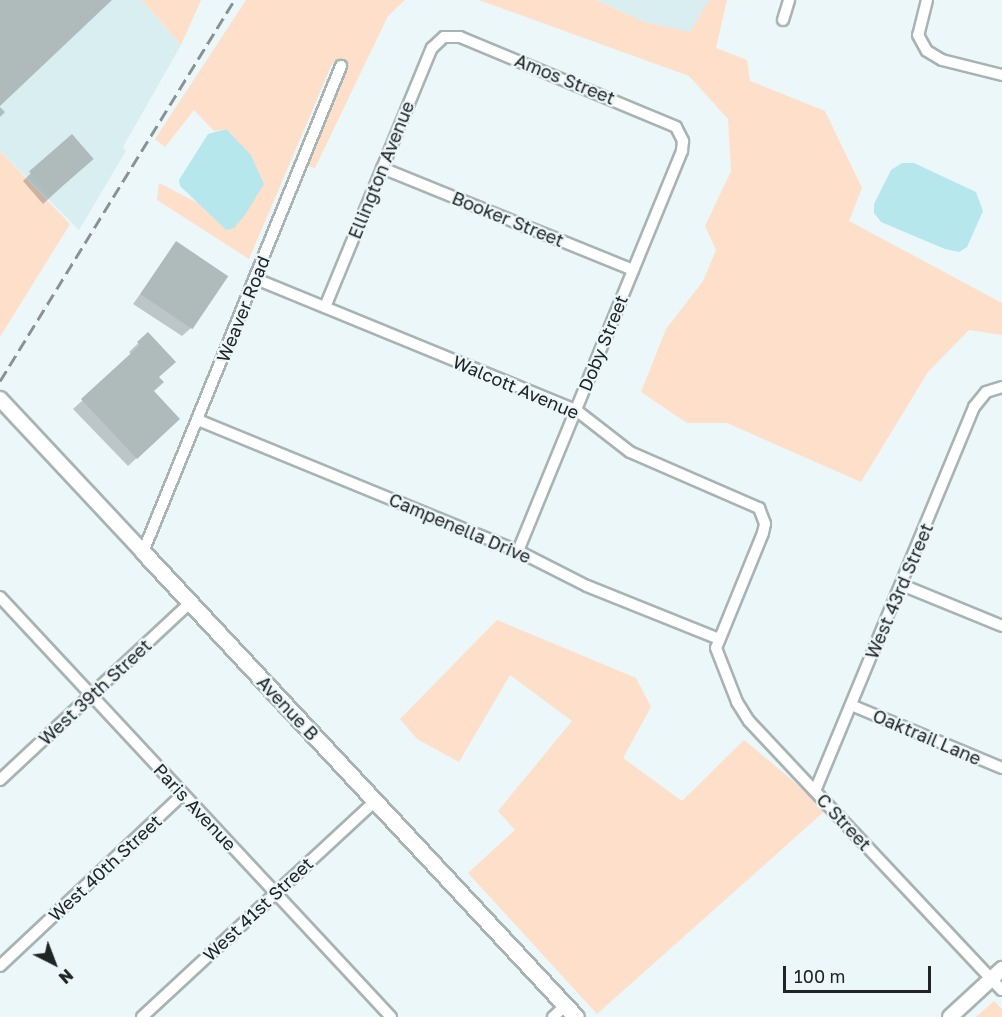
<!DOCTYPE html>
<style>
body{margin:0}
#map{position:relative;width:1002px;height:1017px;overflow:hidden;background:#ecf7f9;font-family:"Golos Text",sans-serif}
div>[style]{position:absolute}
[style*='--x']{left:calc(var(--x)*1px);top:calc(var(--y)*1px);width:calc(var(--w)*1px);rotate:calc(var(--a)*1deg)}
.built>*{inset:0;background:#d9eef0}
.green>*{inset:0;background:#fedfca}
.water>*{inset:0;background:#b6e7ed}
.shadow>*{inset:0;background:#0003}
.building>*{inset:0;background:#afbabb;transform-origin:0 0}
.roads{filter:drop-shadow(2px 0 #a8b3b4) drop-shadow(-2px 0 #a8b3b4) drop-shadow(0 2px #a8b3b4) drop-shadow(0 -2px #a8b3b4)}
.minor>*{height:10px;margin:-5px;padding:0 5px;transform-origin:5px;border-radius:5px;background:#fff}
.tertiary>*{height:14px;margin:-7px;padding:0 7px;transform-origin:7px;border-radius:7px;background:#fff}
.secondary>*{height:15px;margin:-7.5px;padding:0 7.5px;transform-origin:7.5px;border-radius:7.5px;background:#fff}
.rail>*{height:3px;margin-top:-1.5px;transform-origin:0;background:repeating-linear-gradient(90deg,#8a9193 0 12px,transparent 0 18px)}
span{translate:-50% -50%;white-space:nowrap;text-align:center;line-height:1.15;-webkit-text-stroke:4.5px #ecf7f9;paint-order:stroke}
.street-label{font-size:18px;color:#202425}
.north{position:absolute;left:24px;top:933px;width:60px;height:60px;-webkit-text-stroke:4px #ecf7f9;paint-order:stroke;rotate:138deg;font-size:16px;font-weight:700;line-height:24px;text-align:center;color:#202425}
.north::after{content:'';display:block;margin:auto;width:21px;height:27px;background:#202425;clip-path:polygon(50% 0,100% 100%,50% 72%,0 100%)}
.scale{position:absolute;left:783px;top:966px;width:148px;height:27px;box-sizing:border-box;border:3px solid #202425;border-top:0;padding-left:8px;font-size:18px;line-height:21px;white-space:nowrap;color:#202425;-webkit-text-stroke:4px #ecf7f9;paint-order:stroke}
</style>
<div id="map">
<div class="built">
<div style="clip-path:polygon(0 0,142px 0,181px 45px,123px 147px,126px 151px,79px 230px,0 151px)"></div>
<div style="clip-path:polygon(596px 0,709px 0,690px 33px,644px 22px)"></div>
</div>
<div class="green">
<div style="clip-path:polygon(142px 0,201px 0,181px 45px)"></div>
<div style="clip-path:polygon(246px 0,405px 0,388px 16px,315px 168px,307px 166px,346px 58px,332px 64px,249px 259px,157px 200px,159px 183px,198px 203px,226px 230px,226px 129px,214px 131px,194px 110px,165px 147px,155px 139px)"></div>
<div style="clip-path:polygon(479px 0,596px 0,644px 22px,690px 32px,709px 0,727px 0,716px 48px,747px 60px,750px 81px,825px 111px,862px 188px,849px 221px,1002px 303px,1002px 335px,969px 330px,928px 372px,861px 482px,727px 423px,687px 423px,641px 392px,666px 329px,703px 281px,716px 250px,705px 226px,731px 171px,728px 119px,689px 76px)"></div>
<div style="clip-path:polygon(0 151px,70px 224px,0 337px)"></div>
<div style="clip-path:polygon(497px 620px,636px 678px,651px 707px,623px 758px,682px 801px,744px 740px,827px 809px,597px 1014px,468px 873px,515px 830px,498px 811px,572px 721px,510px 675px,459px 762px,417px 739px,400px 719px)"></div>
<div style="clip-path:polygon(994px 1001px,1002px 1009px,1002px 1017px,976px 1017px)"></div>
</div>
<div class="water">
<div style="clip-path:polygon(226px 129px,251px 155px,264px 184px,245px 215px,234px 228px,226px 230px,180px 186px,179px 180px,208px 134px)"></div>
<div style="clip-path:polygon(902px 163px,914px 163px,976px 192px,983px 211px,967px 247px,959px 252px,945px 249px,881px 222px,874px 213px,874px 204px,891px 170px)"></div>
</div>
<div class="shadow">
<div style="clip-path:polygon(0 107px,5px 112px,0 117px)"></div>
<div style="clip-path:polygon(83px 167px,43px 204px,23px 181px,31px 173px)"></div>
<div style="clip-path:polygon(177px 243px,191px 328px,182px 336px,133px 304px)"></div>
<div style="clip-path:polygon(148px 334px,157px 378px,153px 391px,169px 428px,128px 466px,73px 409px,132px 355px,129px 352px)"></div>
</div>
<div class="building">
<div style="clip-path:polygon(0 0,112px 0,0 106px)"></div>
<div style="left:72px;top:134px;width:33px;height:57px;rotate:49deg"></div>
<div style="left:176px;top:241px;width:63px;height:64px;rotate:34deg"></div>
<div style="clip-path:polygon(148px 332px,176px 362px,159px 377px,164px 382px,154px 391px,180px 419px,137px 459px,81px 399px,140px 345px,137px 342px)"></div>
</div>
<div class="roads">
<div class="minor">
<div style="--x:927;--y:0;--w:36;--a:104"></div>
<div style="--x:918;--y:35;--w:18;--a:61"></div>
<div style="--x:927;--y:51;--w:17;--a:31"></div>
<div style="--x:942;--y:60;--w:62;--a:14"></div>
<div style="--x:783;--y:20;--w:21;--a:-73"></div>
<div style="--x:382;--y:168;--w:271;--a:22.1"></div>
<div style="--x:256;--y:279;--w:346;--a:22.3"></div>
<div style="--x:576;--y:410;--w:68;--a:37.9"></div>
<div style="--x:630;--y:452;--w:141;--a:23.5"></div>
<div style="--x:759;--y:508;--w:17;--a:69"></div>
<div style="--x:765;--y:524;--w:9;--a:103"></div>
<div style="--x:763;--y:533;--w:124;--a:112.2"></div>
<div style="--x:716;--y:648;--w:58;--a:68.7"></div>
<div style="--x:737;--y:702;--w:22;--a:58"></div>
<div style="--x:749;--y:721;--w:369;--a:46.8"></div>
<div style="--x:325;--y:307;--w:280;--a:-67.6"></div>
<div style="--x:432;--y:48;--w:16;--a:-43"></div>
<div style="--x:444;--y:37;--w:16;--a:0"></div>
<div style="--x:460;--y:37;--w:234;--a:22.6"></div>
<div style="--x:676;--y:127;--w:16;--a:63"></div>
<div style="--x:683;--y:141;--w:10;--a:96"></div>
<div style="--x:682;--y:151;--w:432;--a:112.3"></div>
<div style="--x:198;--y:420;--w:346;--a:22.3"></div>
<div style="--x:518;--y:551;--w:77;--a:26.9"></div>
<div style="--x:587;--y:586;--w:142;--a:21.9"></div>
<div style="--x:143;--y:552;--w:525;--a:-67.83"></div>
<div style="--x:902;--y:585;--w:108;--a:22.3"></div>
<div style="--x:0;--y:597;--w:574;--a:47.05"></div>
<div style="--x:851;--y:705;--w:164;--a:22.6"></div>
<div style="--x:0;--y:780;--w:260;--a:-43"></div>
<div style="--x:815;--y:791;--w:416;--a:-67.5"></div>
<div style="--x:974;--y:407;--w:19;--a:-51"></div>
<div style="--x:986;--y:392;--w:17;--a:-17"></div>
<div style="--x:0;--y:966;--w:251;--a:-43.2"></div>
<div style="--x:142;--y:1017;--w:318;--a:-42.8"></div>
<div style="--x:553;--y:1017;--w:18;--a:-43"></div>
</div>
<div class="tertiary">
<div style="--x:0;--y:399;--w:209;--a:46.9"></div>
<div style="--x:950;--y:1017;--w:71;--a:-42.7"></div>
</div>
<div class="secondary">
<div style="--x:143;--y:552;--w:635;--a:47.04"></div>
</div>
</div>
<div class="rail">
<div style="--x:0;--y:381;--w:447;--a:-58.4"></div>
</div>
<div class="street-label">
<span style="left:565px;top:79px;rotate:22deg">Amos Street</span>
<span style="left:381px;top:170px;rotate:-68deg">Ellington Avenue</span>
<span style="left:508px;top:219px;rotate:22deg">Booker Street</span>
<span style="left:243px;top:309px;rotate:-68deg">Weaver Road</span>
<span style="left:603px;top:343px;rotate:-68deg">Doby Street</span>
<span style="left:516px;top:387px;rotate:23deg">Walcott Avenue</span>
<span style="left:460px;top:528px;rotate:23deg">Campenella Drive</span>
<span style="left:899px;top:591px;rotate:-67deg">West 43rd Street</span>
<span style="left:95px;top:692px;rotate:-43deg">West 39th Street</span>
<span style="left:288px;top:708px;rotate:47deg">Avenue B</span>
<span style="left:927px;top:737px;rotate:23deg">Oaktrail Lane</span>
<span style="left:195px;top:807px;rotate:47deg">Paris Avenue</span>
<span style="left:844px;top:822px;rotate:47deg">C Street</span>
<span style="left:105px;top:868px;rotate:-43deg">West 40th Street</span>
<span style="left:258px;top:909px;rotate:-43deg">West 41st Street</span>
</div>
<div class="north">N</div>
<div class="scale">100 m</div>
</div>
